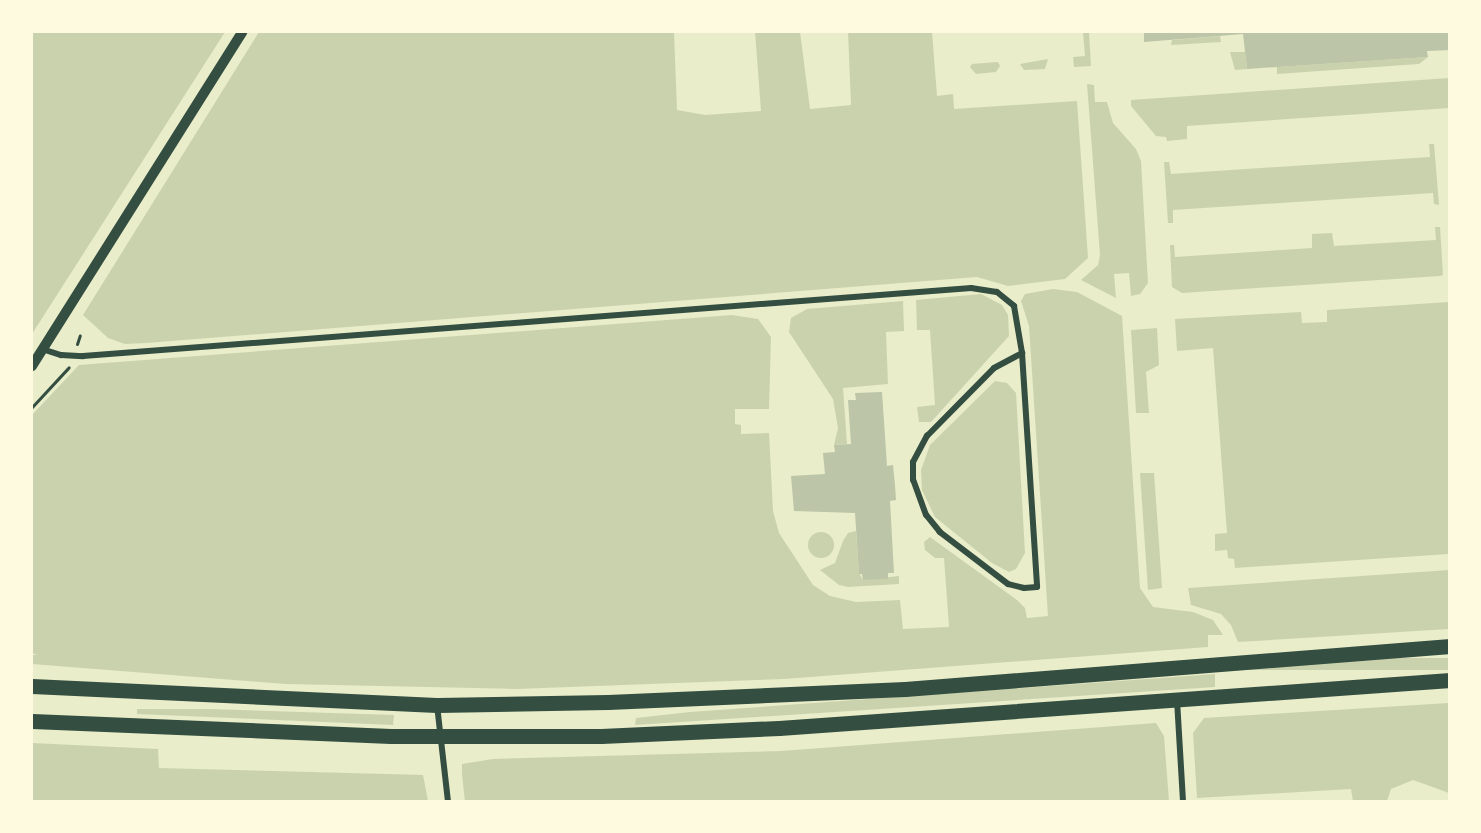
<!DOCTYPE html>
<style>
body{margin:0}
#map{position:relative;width:1481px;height:833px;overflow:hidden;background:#e9edc9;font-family:"IBM Plex Serif",serif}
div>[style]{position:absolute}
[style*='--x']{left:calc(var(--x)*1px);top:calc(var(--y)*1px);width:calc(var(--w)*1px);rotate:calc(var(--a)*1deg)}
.green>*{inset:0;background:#cad2ad;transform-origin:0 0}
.round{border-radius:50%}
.building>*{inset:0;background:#bcc5a7}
.path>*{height:3px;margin:-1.5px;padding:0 1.5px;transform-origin:1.5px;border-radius:1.5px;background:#344e41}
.minor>*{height:6px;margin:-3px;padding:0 3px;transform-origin:3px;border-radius:3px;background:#344e41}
.tertiary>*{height:10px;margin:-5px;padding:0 5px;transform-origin:5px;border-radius:5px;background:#344e41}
.primary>*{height:15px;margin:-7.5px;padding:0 7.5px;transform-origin:7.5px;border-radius:7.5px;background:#344e41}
span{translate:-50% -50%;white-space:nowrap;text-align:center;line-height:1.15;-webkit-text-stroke:6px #fefae0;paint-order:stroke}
.frame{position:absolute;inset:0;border:33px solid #fefae0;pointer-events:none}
</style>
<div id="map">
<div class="green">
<div style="clip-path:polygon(32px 32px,225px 32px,32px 334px)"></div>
<div style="clip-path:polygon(259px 32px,674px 32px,677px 110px,705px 115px,761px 111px,755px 32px,800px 32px,810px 109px,851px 105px,848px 32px,932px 32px,937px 96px,953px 94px,954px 109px,1077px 101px,1088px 258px,1065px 279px,1008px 286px,977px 277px,146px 343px,125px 344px,108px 338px,83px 315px)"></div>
<div style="clip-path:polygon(1083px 32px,1089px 32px,1091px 66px,1074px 67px,1073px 57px,1085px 56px)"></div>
<div style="clip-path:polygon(1220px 36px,1221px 42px,1171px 45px,1172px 40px)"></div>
<div style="clip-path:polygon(1230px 52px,1245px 52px,1247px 69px,1235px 70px)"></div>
<div style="clip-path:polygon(1428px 57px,1419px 64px,1277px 74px,1277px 67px)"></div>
<div style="clip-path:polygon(1048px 59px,1045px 69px,1024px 70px,1020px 64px)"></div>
<div style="clip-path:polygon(998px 62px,1000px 66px,996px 72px,976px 74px,970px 67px,972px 64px)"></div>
<div style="clip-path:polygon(1449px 78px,1449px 108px,1187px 126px,1187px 139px,1167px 141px,1166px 137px,1156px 136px,1131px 106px,1131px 100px)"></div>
<div style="clip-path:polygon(1087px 84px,1094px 85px,1095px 102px,1107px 102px,1113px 123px,1136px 149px,1141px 161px,1148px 283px,1140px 294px,1131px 296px,1129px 273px,1114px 274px,1116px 298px,1081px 280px,1098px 265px,1100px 255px)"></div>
<div style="clip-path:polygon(1429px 144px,1434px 144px,1439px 205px,1434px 204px,1433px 193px,1173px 210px,1173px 223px,1168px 223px,1164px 162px,1169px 162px,1171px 174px,1430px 157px)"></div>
<div style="clip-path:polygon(1435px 227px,1440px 227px,1443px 275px,1440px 276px,1182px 293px,1172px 287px,1170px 245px,1174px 245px,1175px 257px,1312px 248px,1312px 234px,1332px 233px,1334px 246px,1436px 240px)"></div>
<div style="clip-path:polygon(1053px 289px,1077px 292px,1122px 316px,1140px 588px,1153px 607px,1193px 612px,1213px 620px,1223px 635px,1208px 635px,1208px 647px,784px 679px,516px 689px,286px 684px,32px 664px,32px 655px,37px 655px,32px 653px,32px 415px,79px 365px,732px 315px,758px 319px,771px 337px,769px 409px,735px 409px,735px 424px,741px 425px,741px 434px,769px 433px,773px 511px,779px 533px,813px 585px,830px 596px,856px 602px,900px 600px,903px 629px,949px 627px,944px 558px,935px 558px,925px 550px,924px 542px,930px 537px,1017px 600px,1025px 608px,1027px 618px,1048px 616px,1029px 326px,1021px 301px,1025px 294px)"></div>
<div style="clip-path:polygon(981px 294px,1002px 305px,1008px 315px,1009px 336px,931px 422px,919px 422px,917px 407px,935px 405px,930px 330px,917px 330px,916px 300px)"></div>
<div style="clip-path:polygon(903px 301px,904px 331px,886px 332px,888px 384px,843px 388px,847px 444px,834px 445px,838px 428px,833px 399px,789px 332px,791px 318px,807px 309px)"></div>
<div style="clip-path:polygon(1449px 302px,1449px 554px,1235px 568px,1234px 559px,1228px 558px,1227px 550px,1215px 551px,1215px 534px,1227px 533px,1213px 348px,1177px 351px,1175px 319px,1301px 312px,1302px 323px,1327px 322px,1327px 310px)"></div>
<div style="clip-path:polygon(1157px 328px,1159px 365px,1146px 372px,1149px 413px,1136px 413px,1131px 330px)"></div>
<div style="clip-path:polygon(995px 381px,1007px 383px,1016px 393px,1025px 553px,1016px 569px,1009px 572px,992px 563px,935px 517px,922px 490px,921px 470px,930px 445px)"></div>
<div style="clip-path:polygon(1140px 473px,1154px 473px,1160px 557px,1162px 588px,1148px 590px)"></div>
<div style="clip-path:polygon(856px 531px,859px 573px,863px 580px,899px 576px,899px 584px,848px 587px,839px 585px,820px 570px,835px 563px,843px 541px,848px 533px)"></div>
<div class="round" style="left:808px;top:532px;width:26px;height:26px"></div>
<div style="clip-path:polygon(1449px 570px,1449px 629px,1238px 642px,1231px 625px,1221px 614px,1191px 605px,1188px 588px)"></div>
<div style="left:1449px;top:658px;width:12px;height:226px;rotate:90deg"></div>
<div style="clip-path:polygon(1215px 674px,1215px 687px,635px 725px,636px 718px,690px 712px)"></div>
<div style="clip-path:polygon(1449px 703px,1449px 793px,1413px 780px,1391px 789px,1387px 801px,1353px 801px,1351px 789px,1197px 798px,1193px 733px,1204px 718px)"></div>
<div style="clip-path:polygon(137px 709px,211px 709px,394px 715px,393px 725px,137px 714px)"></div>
<div style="clip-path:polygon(1156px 723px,1164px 736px,1169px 801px,465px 802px,462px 774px,462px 764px,493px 759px,781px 751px)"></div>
<div style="clip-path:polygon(32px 743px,158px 749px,159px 768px,423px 775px,428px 801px,32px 801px)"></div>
</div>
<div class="building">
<div style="clip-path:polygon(1144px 32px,1450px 32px,1450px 50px,1427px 51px,1428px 57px,1247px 69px,1243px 34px,1144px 42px)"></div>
<div style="clip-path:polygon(882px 392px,887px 466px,893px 465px,895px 485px,896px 500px,890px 501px,894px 573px,888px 573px,888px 579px,863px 580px,862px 574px,859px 574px,855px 513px,794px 511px,791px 476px,825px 474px,823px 453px,835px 452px,834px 445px,851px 444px,848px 400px,856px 400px,855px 393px)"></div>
</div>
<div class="path">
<div style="--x:77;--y:344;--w:9;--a:-72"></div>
<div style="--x:32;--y:407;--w:54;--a:-47.2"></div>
</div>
<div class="minor">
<div style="--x:42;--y:349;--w:20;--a:18"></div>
<div style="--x:61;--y:355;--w:22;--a:3"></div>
<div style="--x:83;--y:356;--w:891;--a:-4.38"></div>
<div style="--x:971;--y:288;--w:26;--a:9"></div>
<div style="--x:997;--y:292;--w:22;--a:39"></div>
<div style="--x:1014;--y:306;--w:48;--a:80.3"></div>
<div style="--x:1022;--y:353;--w:234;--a:86.3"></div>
<div style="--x:1037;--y:587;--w:13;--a:176"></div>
<div style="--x:1024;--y:588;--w:16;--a:-166"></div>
<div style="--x:1008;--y:584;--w:86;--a:-142.6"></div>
<div style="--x:940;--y:532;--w:22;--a:-129"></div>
<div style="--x:926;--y:515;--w:37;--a:-110"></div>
<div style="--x:913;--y:480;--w:18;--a:-90"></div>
<div style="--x:913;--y:462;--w:30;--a:-62"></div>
<div style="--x:927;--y:436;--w:95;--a:-45.4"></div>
<div style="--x:994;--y:368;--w:32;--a:-28"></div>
<div style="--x:1177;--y:700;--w:102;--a:86.6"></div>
<div style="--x:437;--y:705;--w:98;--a:83.5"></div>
</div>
<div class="tertiary">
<div style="--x:32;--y:366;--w:395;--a:-57.8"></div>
</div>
<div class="primary">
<div style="--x:32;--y:686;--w:405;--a:2.7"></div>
<div style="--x:437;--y:705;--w:171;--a:-1"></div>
<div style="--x:608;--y:702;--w:297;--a:-2.5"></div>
<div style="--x:905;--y:689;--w:547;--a:-4.51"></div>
<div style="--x:32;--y:721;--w:359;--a:2.4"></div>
<div style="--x:391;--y:736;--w:210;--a:0"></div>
<div style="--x:601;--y:736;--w:178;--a:-2.6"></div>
<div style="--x:779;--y:728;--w:673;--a:-4.09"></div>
</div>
<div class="frame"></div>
</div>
